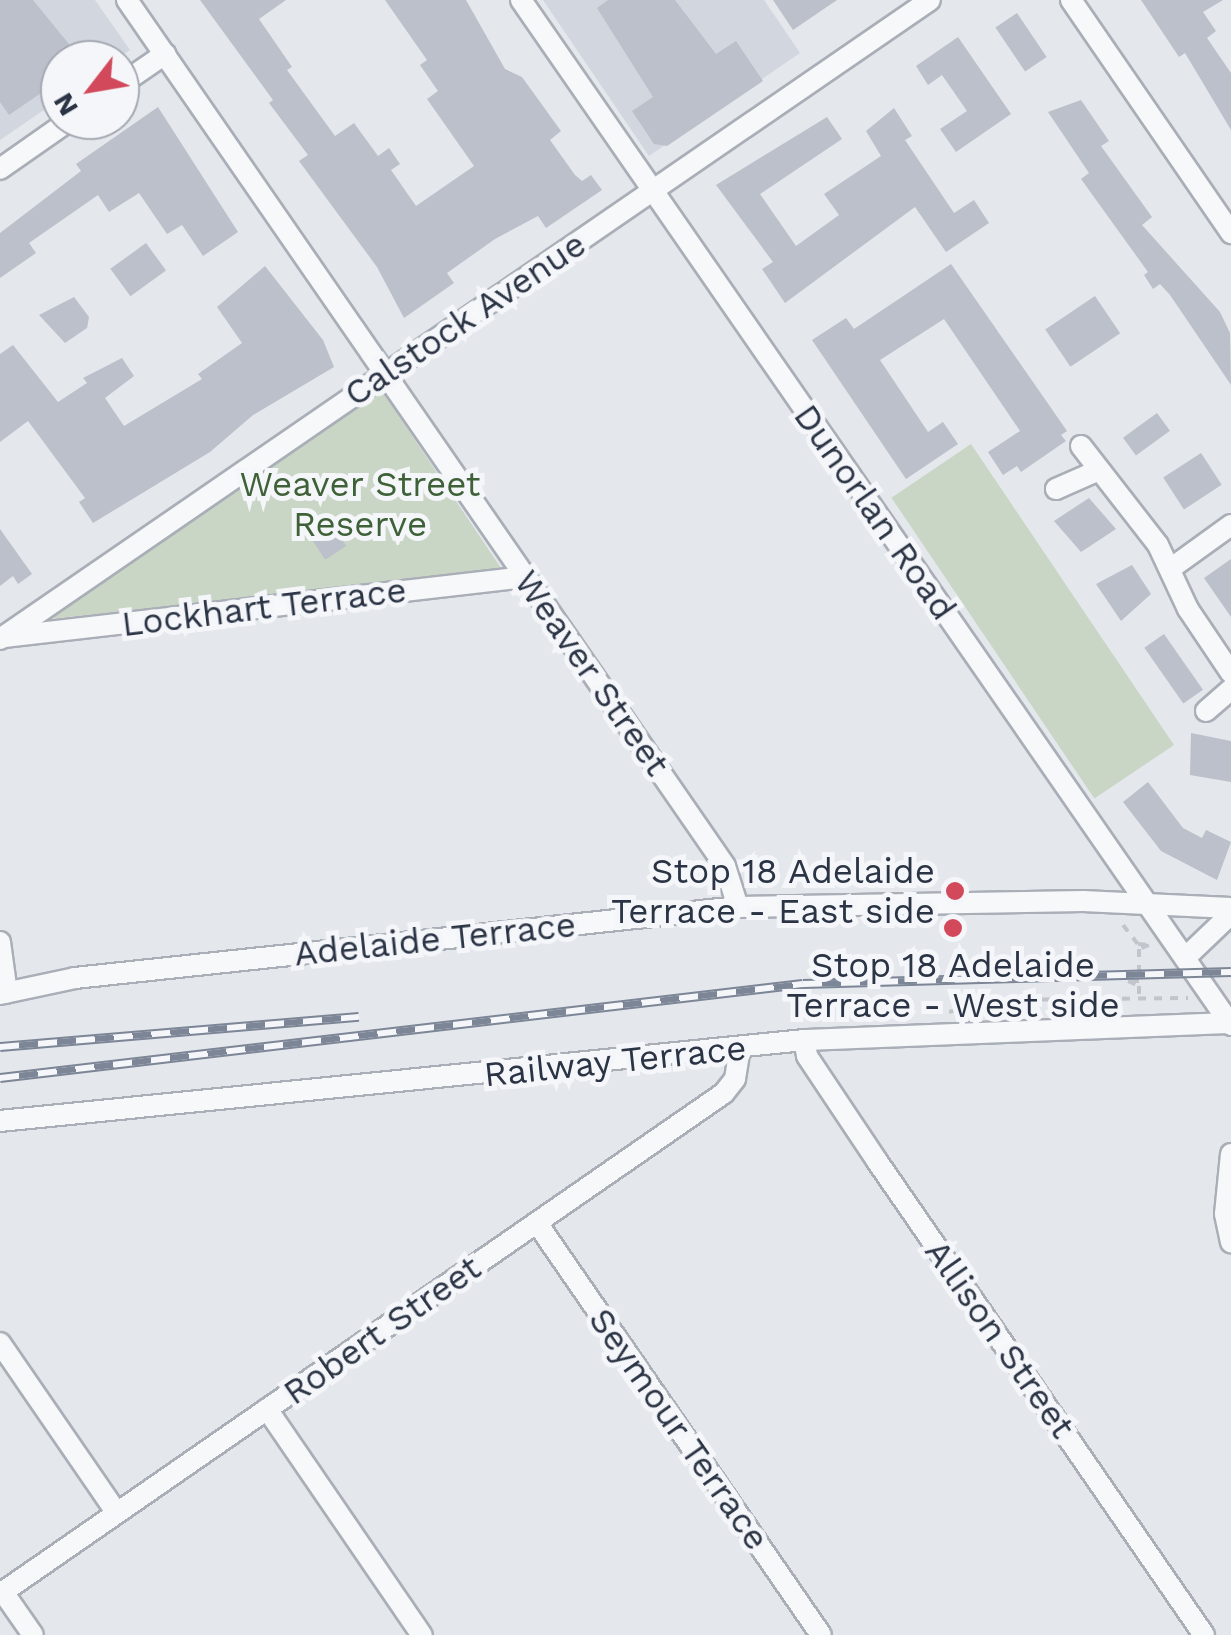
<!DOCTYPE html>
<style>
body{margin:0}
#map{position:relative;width:1231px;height:1635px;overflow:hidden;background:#e4e7ec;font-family:"Work Sans",sans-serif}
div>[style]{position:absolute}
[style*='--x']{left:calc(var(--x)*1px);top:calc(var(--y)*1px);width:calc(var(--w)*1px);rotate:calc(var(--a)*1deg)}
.built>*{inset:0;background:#d2d6de}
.green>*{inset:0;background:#c9d6c5;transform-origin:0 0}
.building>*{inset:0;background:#bbc0ca;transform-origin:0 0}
.path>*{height:4px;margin-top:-2px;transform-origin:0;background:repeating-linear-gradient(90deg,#c2c5cb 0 8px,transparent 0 16px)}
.roads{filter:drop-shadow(2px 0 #a9aeb7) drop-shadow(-2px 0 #a9aeb7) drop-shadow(0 2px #a9aeb7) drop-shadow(0 -2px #a9aeb7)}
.street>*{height:20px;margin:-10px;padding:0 10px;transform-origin:10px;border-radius:10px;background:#f7f8fa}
.rail>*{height:10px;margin-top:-5px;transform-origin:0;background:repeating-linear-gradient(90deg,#f4f6f9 0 19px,#7d8696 0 38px);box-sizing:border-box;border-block:2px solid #7d8696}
.dots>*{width:28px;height:28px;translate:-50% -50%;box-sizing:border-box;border:5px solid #f4f6f9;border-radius:50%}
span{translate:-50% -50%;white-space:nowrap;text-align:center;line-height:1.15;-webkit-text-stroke:10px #f4f6f9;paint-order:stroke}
.street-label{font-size:35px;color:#2b3445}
.park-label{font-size:35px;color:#3f6138}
.poi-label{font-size:35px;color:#2b3445}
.right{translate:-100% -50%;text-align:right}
.north{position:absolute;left:40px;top:40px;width:100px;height:100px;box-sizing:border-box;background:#f4f6f9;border:2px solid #a4a8b1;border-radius:50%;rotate:239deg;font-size:28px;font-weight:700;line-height:40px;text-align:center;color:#2b3445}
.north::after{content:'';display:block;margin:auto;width:35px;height:45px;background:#d1495b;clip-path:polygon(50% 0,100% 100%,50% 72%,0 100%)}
</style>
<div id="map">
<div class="built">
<div style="clip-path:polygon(0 0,95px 0,130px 50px,116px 60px,60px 60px,60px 99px,0 140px)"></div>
<div style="clip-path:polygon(543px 0,764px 0,800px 53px,649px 156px)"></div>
</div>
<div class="green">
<div style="clip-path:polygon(382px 391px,503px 571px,49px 619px)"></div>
<div style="left:971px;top:444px;width:363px;height:96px;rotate:56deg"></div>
</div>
<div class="building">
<div style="clip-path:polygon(0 0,33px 0,82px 60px,60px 60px,60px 80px,9px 115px,0 102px)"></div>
<div style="clip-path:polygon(200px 0,286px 0,259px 19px,292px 67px,287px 70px,335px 136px,354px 123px,378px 156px,389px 148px,400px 164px,391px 170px,416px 206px,474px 166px,427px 99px,438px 91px,420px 65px,427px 60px,385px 0,466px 0,505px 69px,522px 77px,561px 131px,550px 140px,575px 175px,582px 181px,591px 175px,602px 190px,546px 228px,538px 216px,495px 239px,447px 273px,454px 283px,404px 318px,377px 267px,299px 161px,308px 155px,269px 103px,273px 100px)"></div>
<div style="clip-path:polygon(608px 0,675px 0,716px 54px,736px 41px,763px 81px,667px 146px,654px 144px,632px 111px,653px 97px,597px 8px)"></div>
<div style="clip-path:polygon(773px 0,837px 0,793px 30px)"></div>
<div style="clip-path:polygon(1141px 0,1223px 0,1203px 12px,1216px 31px,1207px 38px,1231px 73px,1231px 130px,1185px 53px,1179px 57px)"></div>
<div style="left:1017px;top:13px;width:53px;height:26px;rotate:56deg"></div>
<div style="clip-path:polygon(958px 37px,1011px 114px,956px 152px,940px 129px,967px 111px,942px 75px,928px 85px,916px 66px)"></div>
<div style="clip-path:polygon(1081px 100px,1109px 141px,1101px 146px,1152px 217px,1142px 225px,1220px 312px,1230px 333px,1231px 385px,1170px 295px,1160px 284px,1153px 289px,1144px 275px,1148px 272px,1081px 179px,1089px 173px,1048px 112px)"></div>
<div style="clip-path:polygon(158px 107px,238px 232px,203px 256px,182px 225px,167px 234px,139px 193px,109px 212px,98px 195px,29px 243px,36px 253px,0 278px,0 233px,81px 171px,76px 164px)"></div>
<div style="clip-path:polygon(894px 108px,912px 136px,905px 140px,954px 213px,974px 200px,989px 223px,946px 252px,915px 207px,785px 303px,762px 269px,773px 262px,716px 185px,827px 117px,842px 139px,760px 194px,796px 246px,839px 215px,824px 194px,881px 156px,866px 131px)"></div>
<div style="left:146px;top:243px;width:34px;height:44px;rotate:54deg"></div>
<div style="clip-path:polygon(951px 264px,1067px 431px,1061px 435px,1066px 441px,1021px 472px,1017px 466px,1003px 475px,988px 452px,1020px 431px,944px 319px,880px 360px,928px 432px,943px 422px,958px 444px,906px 479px,812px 340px,846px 318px,854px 329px)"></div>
<div style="clip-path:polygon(265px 266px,323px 340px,334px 367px,253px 415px,210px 452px,93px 523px,79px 502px,85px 498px,28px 421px,0 442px,0 354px,13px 345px,58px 402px,87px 383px,83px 378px,122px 358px,134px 376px,105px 398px,124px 426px,202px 379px,198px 374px,242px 343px,217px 307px)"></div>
<div style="left:1095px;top:296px;width:45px;height:60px;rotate:56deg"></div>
<div style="clip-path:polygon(74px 297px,89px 317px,87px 328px,65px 343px,39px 315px)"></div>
<div style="left:1157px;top:413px;width:22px;height:42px;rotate:54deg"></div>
<div style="left:1201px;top:453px;width:38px;height:45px;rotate:57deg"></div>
<div style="clip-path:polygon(1089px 498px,1116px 529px,1081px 552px,1054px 521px)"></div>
<div style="left:326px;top:515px;width:37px;height:25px;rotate:57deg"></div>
<div style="clip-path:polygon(0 529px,32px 574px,18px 584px,13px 576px,0 586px)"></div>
<div style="clip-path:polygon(1231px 559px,1231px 617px,1204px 578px)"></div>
<div style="clip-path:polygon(1132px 565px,1151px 594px,1121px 621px,1096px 584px)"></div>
<div style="left:1164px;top:634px;width:68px;height:24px;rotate:55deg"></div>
<div style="clip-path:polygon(1191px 733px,1231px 741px,1231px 782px,1190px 775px)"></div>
<div style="clip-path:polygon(1148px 782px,1183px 828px,1202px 838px,1206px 830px,1231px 842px,1217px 880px,1161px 851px,1123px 802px)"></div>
</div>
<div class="path">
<div style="--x:1123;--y:925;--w:24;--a:52"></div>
<div style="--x:1138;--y:944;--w:11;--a:5"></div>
<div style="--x:1149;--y:945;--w:11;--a:158"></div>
<div style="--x:1139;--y:949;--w:32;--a:90"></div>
<div style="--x:1139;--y:981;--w:11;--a:180"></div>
<div style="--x:1128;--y:981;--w:12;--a:24"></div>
<div style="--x:1139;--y:986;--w:13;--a:90"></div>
<div style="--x:949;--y:1012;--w:47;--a:-14.9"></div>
<div style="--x:994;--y:1000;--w:194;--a:-0.6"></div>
</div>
<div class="roads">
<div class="street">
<div style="--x:127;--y:0;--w:1052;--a:55.37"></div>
<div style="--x:725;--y:866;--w:43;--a:72.4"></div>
<div style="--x:521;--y:0;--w:1247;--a:55.29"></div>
<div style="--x:1071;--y:0;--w:283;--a:55.5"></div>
<div style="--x:120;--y:85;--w:55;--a:-34.6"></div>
<div style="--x:0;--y:169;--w:85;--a:-35"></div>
<div style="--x:1081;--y:446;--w:125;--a:52.1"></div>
<div style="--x:1158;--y:545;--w:71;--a:64.9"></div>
<div style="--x:1188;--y:609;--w:77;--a:56.1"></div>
<div style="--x:1056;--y:489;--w:45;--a:-23.7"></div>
<div style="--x:1170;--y:569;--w:75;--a:-35.8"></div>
<div style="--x:4;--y:637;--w:524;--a:-6.57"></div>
<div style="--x:0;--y:639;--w:1128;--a:-34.49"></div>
<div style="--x:1206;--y:711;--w:33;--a:-41"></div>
<div style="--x:0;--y:942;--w:51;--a:82.2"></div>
<div style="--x:1185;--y:958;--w:64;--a:-43.7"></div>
<div style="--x:0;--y:994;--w:77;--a:-12"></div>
<div style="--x:75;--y:978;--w:667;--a:-6.11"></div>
<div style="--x:738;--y:907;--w:345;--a:-1"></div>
<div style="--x:1083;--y:901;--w:148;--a:2.7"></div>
<div style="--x:804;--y:1040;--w:16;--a:79"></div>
<div style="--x:807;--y:1056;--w:126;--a:56.3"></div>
<div style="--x:877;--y:1161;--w:576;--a:55.4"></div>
<div style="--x:0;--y:1121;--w:808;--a:-5.75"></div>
<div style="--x:804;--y:1040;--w:427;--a:-2.3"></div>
<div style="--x:1231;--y:1154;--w:60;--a:95.7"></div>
<div style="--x:1225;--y:1214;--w:29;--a:78"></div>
<div style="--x:537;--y:1223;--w:500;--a:55.42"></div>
<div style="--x:0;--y:1343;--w:206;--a:55.5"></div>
<div style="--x:267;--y:1409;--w:274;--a:55.6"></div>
<div style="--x:3;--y:1592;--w:52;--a:55.1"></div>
<div style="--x:0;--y:1594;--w:880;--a:-34.68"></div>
<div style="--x:724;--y:1093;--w:18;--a:-52"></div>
<div style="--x:735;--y:1079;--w:30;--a:-81"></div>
</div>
</div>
<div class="rail">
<div style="--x:0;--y:1047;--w:360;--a:-4.8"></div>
<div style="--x:0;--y:1078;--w:808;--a:-6.68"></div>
<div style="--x:803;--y:984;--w:428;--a:-1.6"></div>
</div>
<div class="dots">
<div style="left:955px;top:891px;background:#d1495b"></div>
<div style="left:953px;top:928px;background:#d1495b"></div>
</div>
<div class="street-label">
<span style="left:465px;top:319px;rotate:-34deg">Calstock Avenue</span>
<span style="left:875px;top:512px;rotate:55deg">Dunorlan Road</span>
<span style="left:264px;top:607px;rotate:-7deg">Lockhart Terrace</span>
<span style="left:592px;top:673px;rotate:55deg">Weaver Street</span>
<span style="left:435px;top:939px;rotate:-6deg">Adelaide Terrace</span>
<span style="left:615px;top:1061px;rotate:-6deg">Railway Terrace</span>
<span style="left:382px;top:1330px;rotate:-35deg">Robert Street</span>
<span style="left:1000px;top:1339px;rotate:55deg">Allison Street</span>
<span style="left:679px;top:1429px;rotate:55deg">Seymour Terrace</span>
</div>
<div class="park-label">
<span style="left:360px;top:504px">Weaver Street<br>Reserve</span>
</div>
<div class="poi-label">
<span class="right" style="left:935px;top:891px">Stop 18 Adelaide<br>Terrace - East side</span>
<span style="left:953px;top:985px">Stop 18 Adelaide<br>Terrace - West side</span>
</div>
<div class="north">N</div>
</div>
